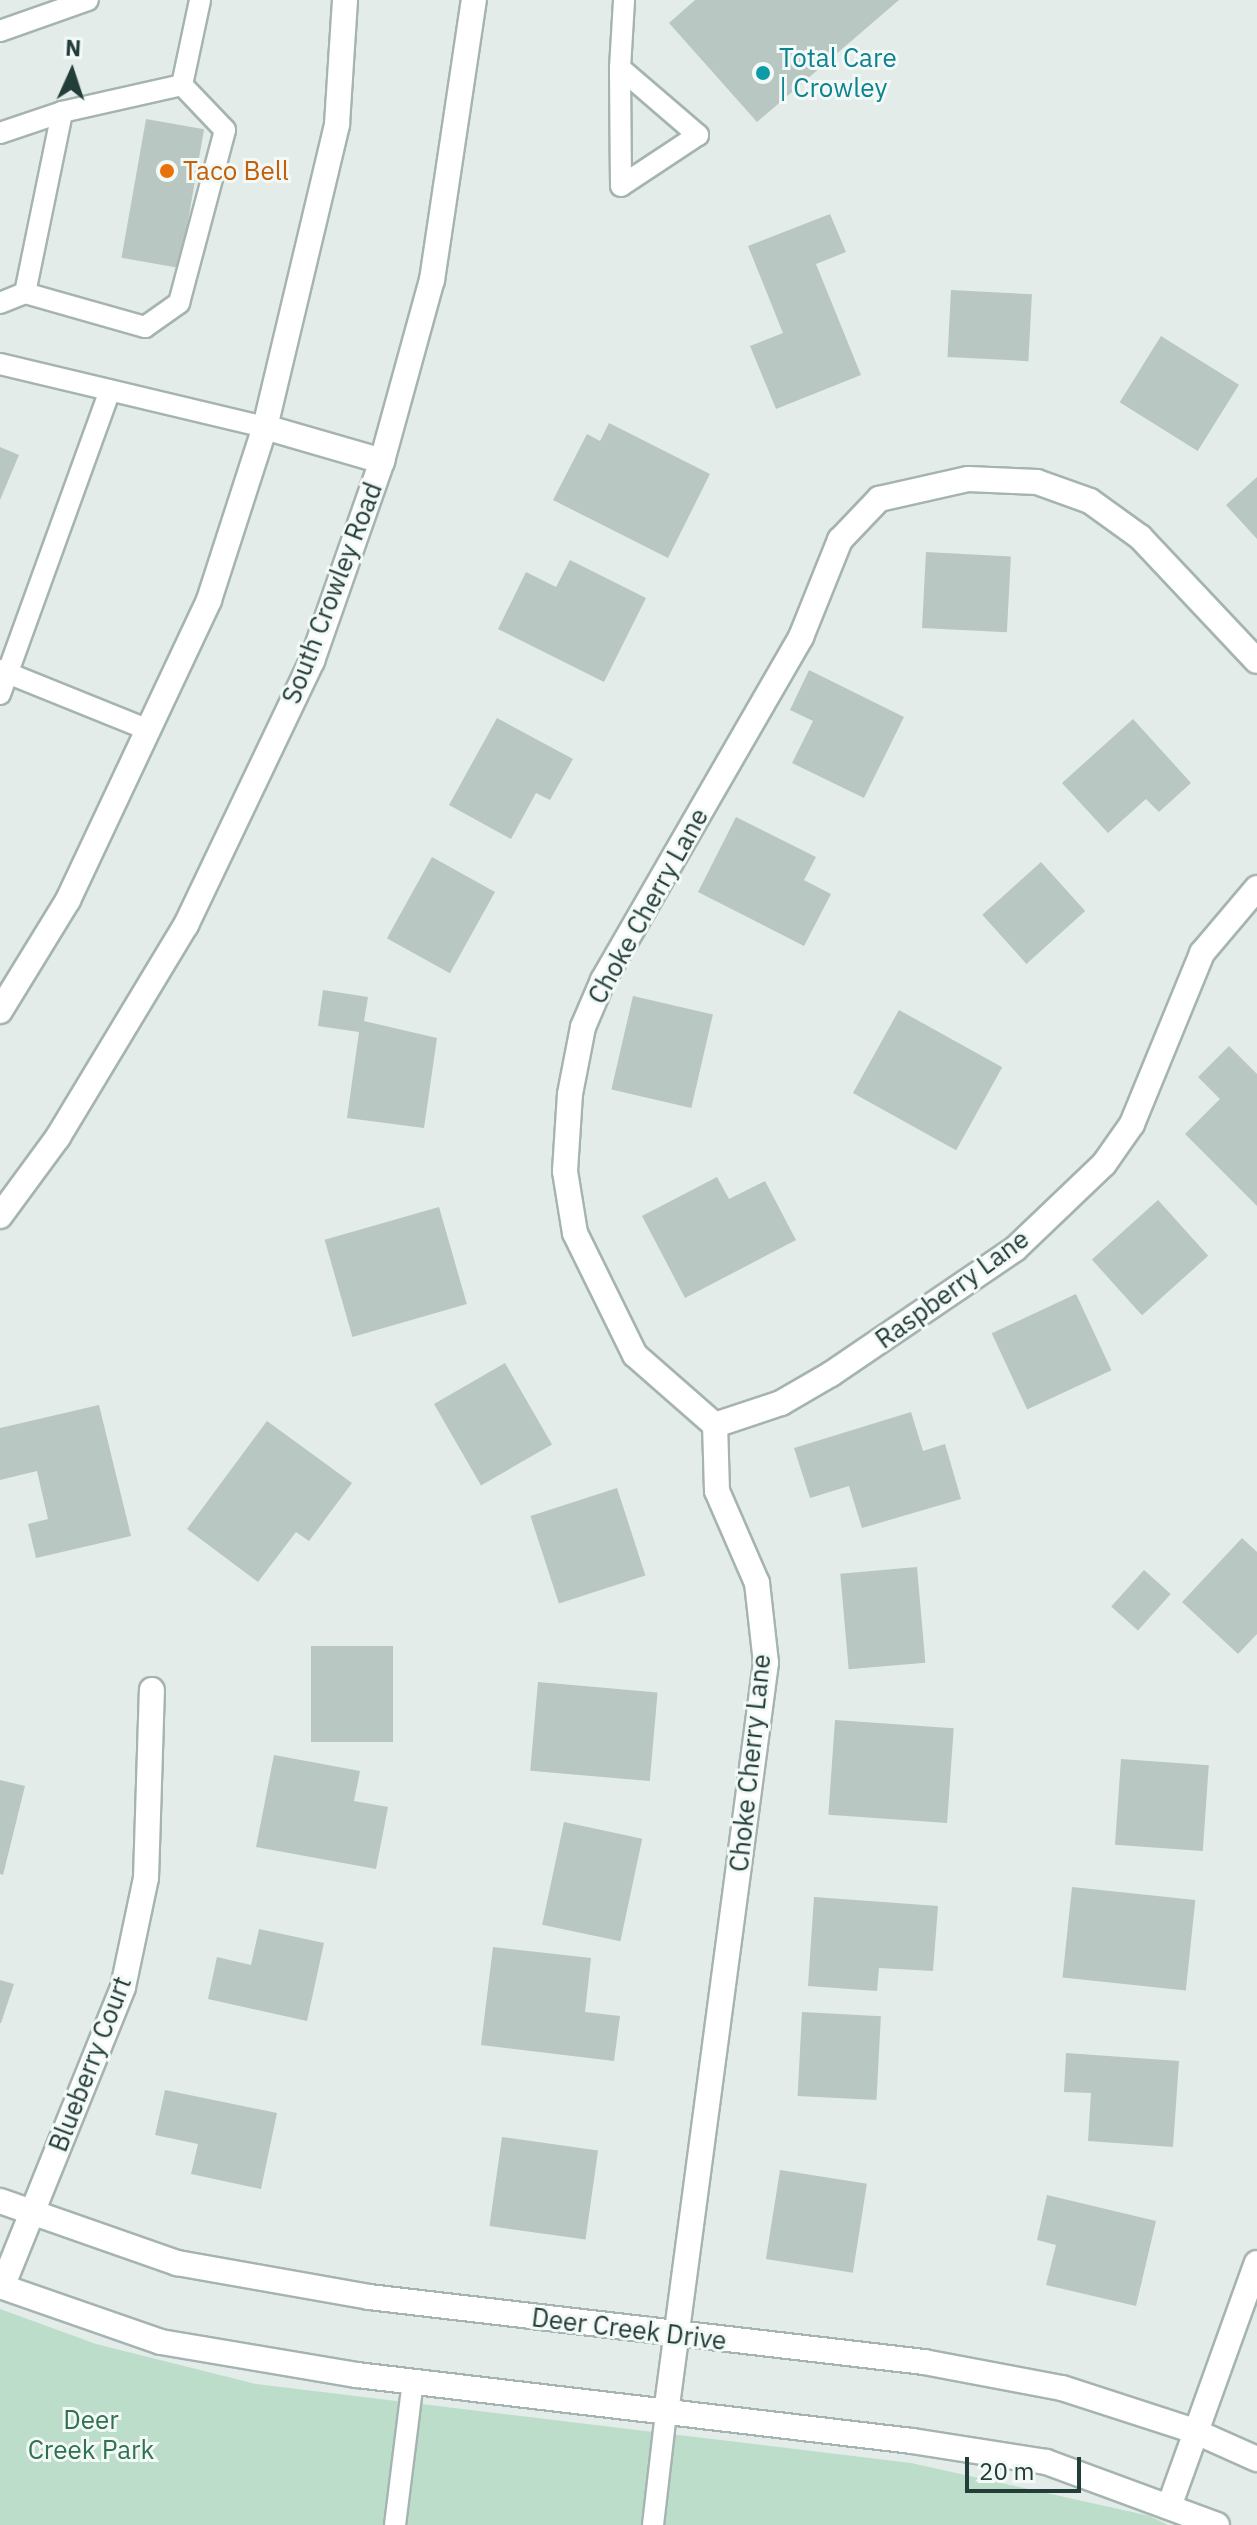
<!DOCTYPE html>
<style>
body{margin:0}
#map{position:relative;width:1257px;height:2525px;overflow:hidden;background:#e3ece9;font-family:"IBM Plex Sans",sans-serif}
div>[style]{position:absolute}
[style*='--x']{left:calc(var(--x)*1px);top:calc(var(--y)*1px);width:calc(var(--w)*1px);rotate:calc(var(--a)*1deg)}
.green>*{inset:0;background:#bcddc9}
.building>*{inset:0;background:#b8c7c2;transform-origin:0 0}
.roads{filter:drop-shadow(2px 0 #a6b4b1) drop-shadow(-2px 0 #a6b4b1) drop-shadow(0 2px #a6b4b1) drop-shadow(0 -2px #a6b4b1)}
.service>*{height:20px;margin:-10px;padding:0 10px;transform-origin:10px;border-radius:10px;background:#fff}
.minor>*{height:24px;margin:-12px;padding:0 12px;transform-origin:12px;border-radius:12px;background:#fff}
.secondary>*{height:24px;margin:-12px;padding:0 12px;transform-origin:12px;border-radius:12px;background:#fff}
.dots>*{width:22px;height:22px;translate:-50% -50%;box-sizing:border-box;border:4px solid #f3f9f7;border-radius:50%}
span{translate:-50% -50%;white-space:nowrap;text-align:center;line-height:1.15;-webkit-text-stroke:6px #f3f9f7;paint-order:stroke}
.culture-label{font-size:26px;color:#0d838f}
.left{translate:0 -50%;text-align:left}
.food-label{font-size:26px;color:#c56008}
.street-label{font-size:26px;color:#233d39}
.park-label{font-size:26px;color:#2f7251}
.north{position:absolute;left:32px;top:32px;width:80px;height:80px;-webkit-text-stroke:6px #f3f9f7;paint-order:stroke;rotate:3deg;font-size:22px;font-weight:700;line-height:32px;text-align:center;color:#233d39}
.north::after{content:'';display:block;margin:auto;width:28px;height:36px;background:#233d39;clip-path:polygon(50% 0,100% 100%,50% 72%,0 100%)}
.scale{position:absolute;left:965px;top:2457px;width:116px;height:36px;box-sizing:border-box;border:4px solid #233d39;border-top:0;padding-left:10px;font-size:24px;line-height:28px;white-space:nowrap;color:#233d39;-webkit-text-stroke:6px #f3f9f7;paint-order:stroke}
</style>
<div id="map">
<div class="green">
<div style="clip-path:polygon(0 2309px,96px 2344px,256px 2384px,911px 2463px,1150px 2516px,1168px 2525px,0 2525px)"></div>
</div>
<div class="building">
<div style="clip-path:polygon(695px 0,899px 0,757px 122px,669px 23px)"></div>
<div style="left:146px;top:119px;width:59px;height:141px;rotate:10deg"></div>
<div style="clip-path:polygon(830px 214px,846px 252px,816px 264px,861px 375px,776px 409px,750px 346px,783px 333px,748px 246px)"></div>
<div style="left:951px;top:290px;width:81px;height:67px;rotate:3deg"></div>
<div style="left:1161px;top:336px;width:92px;height:78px;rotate:32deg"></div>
<div style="clip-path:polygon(609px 423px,710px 474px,668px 558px,553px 500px,587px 434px,600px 441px)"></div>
<div style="clip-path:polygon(0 447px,19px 455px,0 500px)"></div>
<div style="clip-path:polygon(1257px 477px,1257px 539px,1226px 505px)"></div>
<div style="left:926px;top:552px;width:85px;height:76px;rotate:3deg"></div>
<div style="clip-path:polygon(570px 560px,646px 598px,604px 682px,498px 629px,526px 572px,556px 587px)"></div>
<div style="clip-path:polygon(809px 670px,904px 717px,864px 798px,792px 763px,813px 721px,790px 710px)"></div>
<div style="clip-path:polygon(497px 718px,573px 759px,550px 800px,536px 793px,511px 839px,449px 805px)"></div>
<div style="clip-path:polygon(1133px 719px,1191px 783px,1159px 812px,1146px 799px,1108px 833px,1062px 783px)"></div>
<div style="clip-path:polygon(736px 817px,816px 857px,804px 880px,831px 894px,804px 946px,698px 892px)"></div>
<div style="left:432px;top:857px;width:72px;height:93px;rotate:29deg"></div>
<div style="left:1041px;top:862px;width:66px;height:79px;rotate:48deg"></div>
<div style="clip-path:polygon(323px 990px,368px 997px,364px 1021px,437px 1038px,424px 1128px,347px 1118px,359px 1032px,318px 1026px)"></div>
<div style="left:633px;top:996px;width:82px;height:96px;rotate:13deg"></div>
<div style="left:899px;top:1010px;width:118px;height:95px;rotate:29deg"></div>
<div style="clip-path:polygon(1229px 1046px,1257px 1074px,1257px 1206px,1185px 1134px,1220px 1099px,1198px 1077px)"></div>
<div style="clip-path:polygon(717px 1177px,729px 1199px,765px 1181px,796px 1240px,685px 1298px,642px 1216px)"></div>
<div style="left:1158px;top:1200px;width:75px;height:89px;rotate:48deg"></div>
<div style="left:439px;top:1207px;width:101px;height:119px;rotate:74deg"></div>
<div style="left:1076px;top:1294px;width:84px;height:93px;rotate:65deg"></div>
<div style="left:505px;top:1363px;width:94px;height:82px;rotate:60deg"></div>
<div style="clip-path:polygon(99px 1405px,131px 1536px,36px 1558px,28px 1524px,48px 1519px,37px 1471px,0 1480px,0 1428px)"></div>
<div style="clip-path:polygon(911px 1412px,923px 1451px,945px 1444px,961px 1499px,862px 1528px,849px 1486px,810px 1498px,794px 1448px)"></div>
<div style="clip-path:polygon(267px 1421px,352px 1483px,309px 1541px,296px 1532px,258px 1582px,187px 1529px)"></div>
<div style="left:617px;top:1488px;width:92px;height:91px;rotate:72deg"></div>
<div style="clip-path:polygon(1242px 1538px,1257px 1552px,1257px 1634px,1238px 1654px,1182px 1602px)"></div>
<div style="left:917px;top:1567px;width:96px;height:77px;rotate:85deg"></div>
<div style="left:1144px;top:1570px;width:36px;height:49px;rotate:42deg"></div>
<div style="left:311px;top:1646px;width:82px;height:96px"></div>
<div style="left:538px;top:1682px;width:120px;height:89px;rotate:5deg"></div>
<div style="left:835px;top:1720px;width:119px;height:95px;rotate:4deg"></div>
<div style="clip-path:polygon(274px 1755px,360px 1771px,354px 1801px,388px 1807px,376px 1869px,256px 1847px)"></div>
<div style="left:1121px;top:1759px;width:88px;height:86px;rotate:4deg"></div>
<div style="clip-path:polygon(0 1780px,25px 1786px,3px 1875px,0 1874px)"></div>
<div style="left:564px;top:1822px;width:80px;height:105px;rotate:12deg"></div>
<div style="left:1072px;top:1887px;width:124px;height:91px;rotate:6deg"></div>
<div style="clip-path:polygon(814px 1897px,938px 1906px,933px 1971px,879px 1968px,877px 1991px,808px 1986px)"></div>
<div style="clip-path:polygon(259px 1929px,324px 1943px,307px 2021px,208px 1999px,217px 1957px,251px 1965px)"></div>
<div style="clip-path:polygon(493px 1947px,591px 1958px,585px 2012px,620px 2016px,614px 2061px,481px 2045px)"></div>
<div style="clip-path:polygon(0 1980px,14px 1984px,1px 2023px,0 2023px)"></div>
<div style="left:802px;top:2012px;width:79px;height:84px;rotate:3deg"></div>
<div style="clip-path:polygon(1066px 2053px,1179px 2061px,1173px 2147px,1088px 2141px,1091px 2093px,1064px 2092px)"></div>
<div style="clip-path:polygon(165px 2090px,277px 2113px,261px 2189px,191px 2174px,198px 2144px,155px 2135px)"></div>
<div style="left:502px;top:2137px;width:97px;height:90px;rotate:8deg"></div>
<div style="left:780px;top:2170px;width:88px;height:90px;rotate:9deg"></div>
<div style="clip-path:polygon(1047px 2195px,1156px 2221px,1136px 2306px,1046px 2285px,1056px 2245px,1037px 2240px)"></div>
</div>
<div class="roads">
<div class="service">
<div style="--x:0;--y:31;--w:93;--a:-19.4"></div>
<div style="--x:620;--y:68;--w:103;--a:40.7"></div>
<div style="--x:698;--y:135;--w:92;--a:146.5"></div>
<div style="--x:621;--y:186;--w:118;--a:-90.5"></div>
<div style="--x:620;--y:68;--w:68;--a:-86.6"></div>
<div style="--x:0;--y:133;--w:65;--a:-18.7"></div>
<div style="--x:62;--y:112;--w:123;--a:-12.7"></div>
<div style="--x:25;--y:293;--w:185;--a:-78.4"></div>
<div style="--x:0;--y:303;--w:27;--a:-22"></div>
<div style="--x:25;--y:293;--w:125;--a:15.8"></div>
<div style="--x:145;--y:327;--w:42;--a:-35.2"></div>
<div style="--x:179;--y:303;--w:179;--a:-75.1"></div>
<div style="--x:225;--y:130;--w:62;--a:-133.7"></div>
<div style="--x:182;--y:85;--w:87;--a:-78"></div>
<div style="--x:0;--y:364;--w:272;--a:13.4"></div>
<div style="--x:0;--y:670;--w:157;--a:22"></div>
<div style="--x:0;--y:694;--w:323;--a:-70.1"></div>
<div style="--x:395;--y:2525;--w:145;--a:-82.9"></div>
<div style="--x:653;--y:2525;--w:113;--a:-83.4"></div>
</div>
<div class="minor">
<div style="--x:715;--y:1425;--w:70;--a:-18.4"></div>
<div style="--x:781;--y:1403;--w:58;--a:-30.1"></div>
<div style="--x:831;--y:1374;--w:222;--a:-34.2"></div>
<div style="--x:1015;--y:1249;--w:123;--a:-43.7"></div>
<div style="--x:1104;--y:1164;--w:49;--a:-55"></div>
<div style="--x:1132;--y:1124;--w:185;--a:-67.7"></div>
<div style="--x:1202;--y:953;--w:85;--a:-49.8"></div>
<div style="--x:0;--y:2201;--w:188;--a:19.3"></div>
<div style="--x:177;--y:2263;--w:195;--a:10"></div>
<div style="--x:369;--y:2297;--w:559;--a:6.68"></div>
<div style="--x:924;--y:2362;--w:140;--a:10.7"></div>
<div style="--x:1062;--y:2388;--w:139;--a:18"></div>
<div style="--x:1194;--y:2431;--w:69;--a:24"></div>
<div style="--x:0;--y:2286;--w:170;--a:19.2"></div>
<div style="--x:161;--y:2342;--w:199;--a:9.6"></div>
<div style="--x:357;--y:2375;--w:559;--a:6.78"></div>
<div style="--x:912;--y:2441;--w:136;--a:8.9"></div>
<div style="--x:1046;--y:2462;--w:182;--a:20.2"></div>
<div style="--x:2;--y:2287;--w:323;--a:-68"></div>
<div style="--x:123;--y:1987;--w:111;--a:-78.1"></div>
<div style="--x:146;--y:1878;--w:188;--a:-88.2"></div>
<div style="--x:666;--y:2413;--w:757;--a:-82.41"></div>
<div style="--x:766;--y:1663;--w:81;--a:-96.4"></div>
<div style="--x:757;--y:1583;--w:100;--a:-113.5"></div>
<div style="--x:717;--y:1491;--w:66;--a:-91.7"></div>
<div style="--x:715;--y:1425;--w:106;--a:-138.8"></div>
<div style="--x:635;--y:1355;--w:136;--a:-116.2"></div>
<div style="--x:575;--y:1233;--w:63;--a:-99.2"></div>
<div style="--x:565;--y:1171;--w:77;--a:-86.3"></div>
<div style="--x:570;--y:1094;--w:68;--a:-79"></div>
<div style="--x:583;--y:1027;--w:51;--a:-66.9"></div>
<div style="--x:603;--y:980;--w:396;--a:-60"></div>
<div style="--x:801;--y:637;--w:105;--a:-68.1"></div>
<div style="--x:840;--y:540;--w:57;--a:-46.4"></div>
<div style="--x:879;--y:499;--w:91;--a:-12.7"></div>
<div style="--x:968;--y:479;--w:69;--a:2.5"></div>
<div style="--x:1037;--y:482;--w:56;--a:19.7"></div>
<div style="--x:1090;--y:501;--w:62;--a:35.8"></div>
<div style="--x:1140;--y:537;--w:170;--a:46.7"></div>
<div style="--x:1170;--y:2504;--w:256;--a:-70.2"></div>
</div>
<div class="secondary">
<div style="--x:265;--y:427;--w:122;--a:16.2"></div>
<div style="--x:0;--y:1011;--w:130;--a:-58.5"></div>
<div style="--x:68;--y:900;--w:331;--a:-64.8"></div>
<div style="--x:209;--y:600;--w:182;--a:-72.1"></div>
<div style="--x:265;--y:427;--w:311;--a:-76.6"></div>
<div style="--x:337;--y:124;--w:124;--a:-86.3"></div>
<div style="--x:0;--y:1216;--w:98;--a:-53.7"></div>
<div style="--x:58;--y:1137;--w:248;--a:-58.9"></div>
<div style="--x:186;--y:925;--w:293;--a:-64.5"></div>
<div style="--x:312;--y:661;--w:212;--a:-70.7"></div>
<div style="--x:382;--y:461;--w:188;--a:-74.6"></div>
<div style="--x:432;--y:280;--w:283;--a:-81.5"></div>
</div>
</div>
<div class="dots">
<div style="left:763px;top:73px;background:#0f9aa8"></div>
<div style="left:167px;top:171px;background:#e8710a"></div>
</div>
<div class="culture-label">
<span class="left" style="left:779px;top:73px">Total Care<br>| Crowley</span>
</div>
<div class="food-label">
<span class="left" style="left:183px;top:171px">Taco Bell</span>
</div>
<div class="street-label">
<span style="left:332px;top:593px;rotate:-69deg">South Crowley Road</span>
<span style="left:648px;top:906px;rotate:-61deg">Choke Cherry Lane</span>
<span style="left:952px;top:1289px;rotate:-36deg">Raspberry Lane</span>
<span style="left:750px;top:1763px;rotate:-84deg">Choke Cherry Lane</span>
<span style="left:90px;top:2064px;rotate:-69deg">Blueberry Court</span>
<span style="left:629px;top:2329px;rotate:7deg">Deer Creek Drive</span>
</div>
<div class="park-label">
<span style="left:91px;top:2435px">Deer<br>Creek Park</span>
</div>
<div class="north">N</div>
<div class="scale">20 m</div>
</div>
